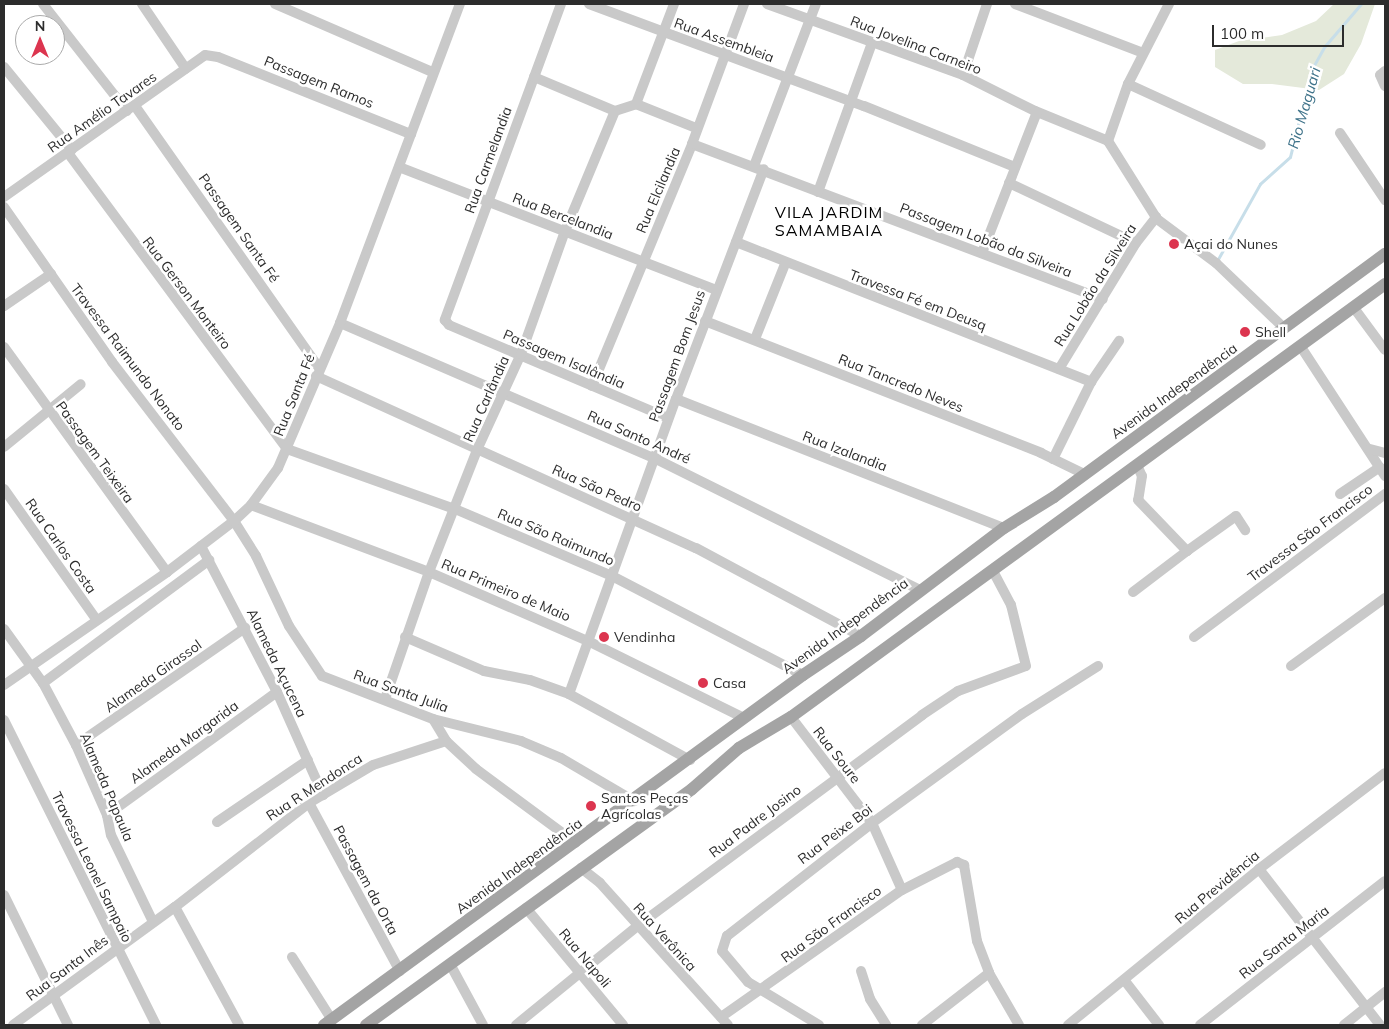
<!DOCTYPE html>
<meta charset="utf-8">
<style>
body{margin:0}
#map{position:relative;width:1389px;height:1029px;overflow:hidden;background:#fff;font-family:Mulish,sans-serif}
div>[style]{position:absolute}
[style*='--x']{left:calc(var(--x)*1px);top:calc(var(--y)*1px);width:calc(var(--w)*1px);rotate:calc(var(--a)*1deg)}
.green>*{inset:0;background:#e4e9da}
.stream>*{height:2.5px;margin:-1.25px;padding:0 1.25px;transform-origin:1.25px;border-radius:1.25px;background:#c7dee9}
.minor>*{height:10px;margin:-5px;padding:0 5px;transform-origin:5px;border-radius:5px;background:#c9c9c9}
.major>*{height:12px;margin:-6px;padding:0 6px;transform-origin:6px;border-radius:6px;background:#a4a4a4}
.dots>*{width:14px;height:14px;translate:-50% -50%;box-sizing:border-box;border:2px solid #fff;border-radius:50%}
span{translate:-50% -50%;white-space:nowrap;text-align:center;line-height:1.15;-webkit-text-stroke:5px #fff;paint-order:stroke}
.street-label{font-size:14px;color:#2c2c2c}
.poi-label{font-size:14px;color:#2c2c2c}
.left{translate:0 -50%;text-align:left}
.water-label{font-size:15px;color:#3f738a;font-style:italic}
.quarter-label{font-size:16px;color:#000;letter-spacing:1px}
.frame{position:absolute;inset:0;border:5px solid #2c2c2c;pointer-events:none}
.north{position:absolute;left:15px;top:15px;width:50px;height:50px;box-sizing:border-box;background:#fff;border:1px solid #ababab;border-radius:50%;rotate:0deg;font-size:14px;font-weight:700;line-height:20px;text-align:center;color:#2c2c2c}
.north::after{content:'';display:block;margin:auto;width:18px;height:22px;background:#dc354f;clip-path:polygon(50% 0,100% 100%,50% 72%,0 100%)}
.scale{position:absolute;left:1212px;top:25px;width:132px;height:22px;box-sizing:border-box;border:2px solid #2c2c2c;border-top:0;padding-left:6px;font-size:15px;line-height:18px;white-space:nowrap;color:#2c2c2c;-webkit-text-stroke:4px #fff;paint-order:stroke}
</style>
<div id="map">
<div class="green">
<div style="clip-path:polygon(1334px 4px,1375px 4px,1361px 44px,1344px 74px,1319px 90px,1272px 84px,1243px 84px,1215px 67px,1215px 50px,1239px 41px,1282px 35px,1316px 21px)"></div>
</div>
<div class="stream">
<div style="--x:1217;--y:261;--w:88;--a:-60.8"></div>
<div style="--x:1260;--y:184;--w:40;--a:-42"></div>
<div style="--x:1290;--y:157;--w:91;--a:-76"></div>
<div style="--x:1312;--y:69;--w:26;--a:-61"></div>
<div style="--x:1325;--y:46;--w:55;--a:-49.4"></div>
</div>
<div class="minor">
<div style="--x:43;--y:4;--w:136;--a:51.9"></div>
<div style="--x:142;--y:4;--w:78;--a:55.9"></div>
<div style="--x:275;--y:4;--w:171;--a:23.4"></div>
<div style="--x:561;--y:4;--w:337;--a:110.2"></div>
<div style="--x:445;--y:320;--w:6;--a:51"></div>
<div style="--x:449;--y:325;--w:238;--a:23"></div>
<div style="--x:589;--y:4;--w:293;--a:20.4"></div>
<div style="--x:864;--y:106;--w:163;--a:22"></div>
<div style="--x:767;--y:4;--w:208;--a:19.9"></div>
<div style="--x:963;--y:75;--w:80;--a:26.6"></div>
<div style="--x:1035;--y:111;--w:79;--a:22.3"></div>
<div style="--x:1015;--y:4;--w:137;--a:20.9"></div>
<div style="--x:4;--y:67;--w:107;--a:50.7"></div>
<div style="--x:1385;--y:71;--w:6;--a:141"></div>
<div style="--x:1380;--y:75;--w:12;--a:66"></div>
<div style="--x:963;--y:75;--w:75;--a:-71.3"></div>
<div style="--x:534;--y:77;--w:88;--a:22.8"></div>
<div style="--x:1128;--y:84;--w:146;--a:24.6"></div>
<div style="--x:636;--y:104;--w:65;--a:21.8"></div>
<div style="--x:135;--y:106;--w:320;--a:54.9"></div>
<div style="--x:615;--y:111;--w:22;--a:-18"></div>
<div style="--x:636;--y:104;--w:107;--a:-69.2"></div>
<div style="--x:1340;--y:133;--w:81;--a:56.1"></div>
<div style="--x:1108;--y:141;--w:92;--a:57.9"></div>
<div style="--x:1157;--y:219;--w:74;--a:36.7"></div>
<div style="--x:1216;--y:263;--w:95;--a:43.7"></div>
<div style="--x:1108;--y:141;--w:60;--a:-70.7"></div>
<div style="--x:1128;--y:84;--w:90;--a:-62.9"></div>
<div style="--x:692;--y:144;--w:439;--a:20.7"></div>
<div style="--x:68;--y:153;--w:368;--a:53.5"></div>
<div style="--x:287;--y:449;--w:178;--a:19.7"></div>
<div style="--x:455;--y:509;--w:171;--a:23.1"></div>
<div style="--x:612;--y:576;--w:215;--a:27.4"></div>
<div style="--x:754;--y:166;--w:173;--a:-69.1"></div>
<div style="--x:399;--y:167;--w:340;--a:21.2"></div>
<div style="--x:1009;--y:183;--w:140;--a:25.3"></div>
<div style="--x:818;--y:192;--w:158;--a:-70.1"></div>
<div style="--x:4;--y:197;--w:246;--a:-35.2"></div>
<div style="--x:205;--y:55;--w:13;--a:9"></div>
<div style="--x:218;--y:57;--w:208;--a:21.8"></div>
<div style="--x:4;--y:207;--w:189;--a:55.1"></div>
<div style="--x:112;--y:362;--w:200;--a:52.5"></div>
<div style="--x:234;--y:521;--w:41;--a:57.8"></div>
<div style="--x:256;--y:556;--w:77;--a:64.8"></div>
<div style="--x:289;--y:626;--w:60;--a:56.6"></div>
<div style="--x:322;--y:676;--w:119;--a:21.2"></div>
<div style="--x:433;--y:719;--w:91;--a:14"></div>
<div style="--x:521;--y:741;--w:43;--a:23"></div>
<div style="--x:561;--y:758;--w:85;--a:30.5"></div>
<div style="--x:736;--y:242;--w:382;--a:21.5"></div>
<div style="--x:982;--y:253;--w:151;--a:-68.7"></div>
<div style="--x:4;--y:306;--w:57;--a:-34.2"></div>
<div style="--x:1354;--y:308;--w:52;--a:53.6"></div>
<div style="--x:705;--y:321;--w:361;--a:21.4"></div>
<div style="--x:1041;--y:453;--w:48;--a:26"></div>
<div style="--x:340;--y:323;--w:342;--a:23.3"></div>
<div style="--x:654;--y:458;--w:297;--a:26.4"></div>
<div style="--x:755;--y:339;--w:81;--a:-68.2"></div>
<div style="--x:4;--y:347;--w:278;--a:54.1"></div>
<div style="--x:1301;--y:347;--w:154;--a:56.9"></div>
<div style="--x:1059;--y:369;--w:148;--a:-58.6"></div>
<div style="--x:1136;--y:243;--w:33;--a:-52"></div>
<div style="--x:316;--y:376;--w:417;--a:24.4"></div>
<div style="--x:696;--y:548;--w:187;--a:28.1"></div>
<div style="--x:592;--y:386;--w:262;--a:-67.5"></div>
<div style="--x:692;--y:144;--w:149;--a:-69.6"></div>
<div style="--x:676;--y:399;--w:352;--a:21.5"></div>
<div style="--x:4;--y:447;--w:99;--a:-39.3"></div>
<div style="--x:1370;--y:449;--w:16;--a:15"></div>
<div style="--x:1053;--y:459;--w:86;--a:-63.7"></div>
<div style="--x:1091;--y:382;--w:50;--a:-55.7"></div>
<div style="--x:1137;--y:465;--w:12;--a:66"></div>
<div style="--x:1142;--y:476;--w:24;--a:99"></div>
<div style="--x:1138;--y:500;--w:71;--a:46.1"></div>
<div style="--x:1187;--y:551;--w:60;--a:-35.5"></div>
<div style="--x:1236;--y:516;--w:17;--a:57"></div>
<div style="--x:4;--y:489;--w:159;--a:54.7"></div>
<div style="--x:1340;--y:494;--w:48;--a:-34"></div>
<div style="--x:251;--y:505;--w:190;--a:20.6"></div>
<div style="--x:429;--y:572;--w:173;--a:23.5"></div>
<div style="--x:588;--y:641;--w:174;--a:26.3"></div>
<div style="--x:201;--y:546;--w:165;--a:62.5"></div>
<div style="--x:277;--y:692;--w:113;--a:65.9"></div>
<div style="--x:1133;--y:592;--w:68;--a:-37.2"></div>
<div style="--x:4;--y:629;--w:67;--a:54.2"></div>
<div style="--x:43;--y:683;--w:70;--a:62"></div>
<div style="--x:76;--y:745;--w:77;--a:66.1"></div>
<div style="--x:107;--y:815;--w:20;--a:79"></div>
<div style="--x:111;--y:835;--w:97;--a:64.2"></div>
<div style="--x:405;--y:637;--w:86;--a:23.3"></div>
<div style="--x:484;--y:671;--w:47;--a:11.1"></div>
<div style="--x:530;--y:680;--w:41;--a:19.7"></div>
<div style="--x:569;--y:694;--w:138;--a:28.6"></div>
<div style="--x:1194;--y:637;--w:239;--a:-36.8"></div>
<div style="--x:1291;--y:666;--w:116;--a:-35.9"></div>
<div style="--x:43;--y:683;--w:207;--a:-36.5"></div>
<div style="--x:4;--y:685;--w:198;--a:-34.7"></div>
<div style="--x:167;--y:572;--w:84;--a:-37.3"></div>
<div style="--x:234;--y:521;--w:23;--a:-43"></div>
<div style="--x:251;--y:505;--w:46;--a:-53.9"></div>
<div style="--x:278;--y:468;--w:158;--a:-66.8"></div>
<div style="--x:340;--y:323;--w:341;--a:-69.4"></div>
<div style="--x:569;--y:694;--w:314;--a:-70.1"></div>
<div style="--x:676;--y:399;--w:246;--a:-69.1"></div>
<div style="--x:385;--y:699;--w:134;--a:-70.9"></div>
<div style="--x:429;--y:572;--w:131;--a:-68.5"></div>
<div style="--x:477;--y:450;--w:106;--a:-65.4"></div>
<div style="--x:521;--y:354;--w:131;--a:-70.3"></div>
<div style="--x:565;--y:231;--w:130;--a:-67.4"></div>
<div style="--x:791;--y:717;--w:133;--a:52.6"></div>
<div style="--x:872;--y:823;--w:73;--a:65.9"></div>
<div style="--x:433;--y:719;--w:26;--a:59"></div>
<div style="--x:446;--y:741;--w:41;--a:43"></div>
<div style="--x:476;--y:769;--w:124;--a:36.5"></div>
<div style="--x:4;--y:720;--w:341;--a:63.5"></div>
<div style="--x:76;--y:745;--w:206;--a:-34.7"></div>
<div style="--x:309;--y:803;--w:191;--a:61.6"></div>
<div style="--x:107;--y:815;--w:210;--a:-35.9"></div>
<div style="--x:217;--y:822;--w:110;--a:-34.3"></div>
<div style="--x:581;--y:868;--w:24;--a:38"></div>
<div style="--x:600;--y:883;--w:191;--a:48"></div>
<div style="--x:1259;--y:869;--w:197;--a:52.2"></div>
<div style="--x:4;--y:895;--w:145;--a:63.8"></div>
<div style="--x:175;--y:907;--w:134;--a:61.5"></div>
<div style="--x:526;--y:908;--w:152;--a:50.3"></div>
<div style="--x:292;--y:957;--w:75;--a:57.6"></div>
<div style="--x:450;--y:964;--w:69;--a:61.6"></div>
<div style="--x:861;--y:971;--w:29;--a:72"></div>
<div style="--x:870;--y:999;--w:31;--a:58"></div>
<div style="--x:1125;--y:981;--w:56;--a:52.3"></div>
<div style="--x:721;--y:1017;--w:221;--a:-35.1"></div>
<div style="--x:902;--y:890;--w:62;--a:-27"></div>
<div style="--x:957;--y:862;--w:8;--a:23"></div>
<div style="--x:964;--y:865;--w:77;--a:80.3"></div>
<div style="--x:977;--y:941;--w:34;--a:69"></div>
<div style="--x:989;--y:973;--w:60;--a:60"></div>
<div style="--x:13;--y:1025;--w:200;--a:-36.1"></div>
<div style="--x:175;--y:907;--w:170;--a:-37.8"></div>
<div style="--x:309;--y:803;--w:74;--a:-30.7"></div>
<div style="--x:373;--y:765;--w:77;--a:-18.2"></div>
<div style="--x:516;--y:1025;--w:155;--a:-39.2"></div>
<div style="--x:636;--y:927;--w:356;--a:-36.5"></div>
<div style="--x:922;--y:715;--w:43;--a:-33.7"></div>
<div style="--x:958;--y:691;--w:72;--a:-20.2"></div>
<div style="--x:1026;--y:666;--w:63;--a:-103.8"></div>
<div style="--x:1011;--y:605;--w:40;--a:-118"></div>
<div style="--x:819;--y:1025;--w:83;--a:-148.8"></div>
<div style="--x:748;--y:982;--w:40;--a:-130"></div>
<div style="--x:722;--y:951;--w:16;--a:-72"></div>
<div style="--x:727;--y:936;--w:184;--a:-37.9"></div>
<div style="--x:872;--y:823;--w:185;--a:-36"></div>
<div style="--x:1022;--y:714;--w:90;--a:-32.3"></div>
<div style="--x:922;--y:1025;--w:85;--a:-37.8"></div>
<div style="--x:1068;--y:1025;--w:247;--a:-39.2"></div>
<div style="--x:1259;--y:869;--w:158;--a:-37.3"></div>
<div style="--x:1200;--y:1025;--w:234;--a:-37.9"></div>
<div style="--x:1344;--y:1025;--w:53;--a:-38.8"></div>
</div>
<div class="major">
<div style="--x:324;--y:1025;--w:593;--a:-36.16"></div>
<div style="--x:803;--y:675;--w:70;--a:-33.9"></div>
<div style="--x:861;--y:636;--w:179;--a:-37.1"></div>
<div style="--x:1004;--y:528;--w:59;--a:-31.8"></div>
<div style="--x:1054;--y:497;--w:411;--a:-36.3"></div>
<div style="--x:366;--y:1025;--w:402;--a:-35.9"></div>
<div style="--x:692;--y:789;--w:62;--a:-41.1"></div>
<div style="--x:739;--y:748;--w:61;--a:-30.8"></div>
<div style="--x:791;--y:717;--w:735;--a:-36.09"></div>
</div>
<div class="dots">
<div style="left:1174px;top:244px;background:#dc354f"></div>
<div style="left:1245px;top:332px;background:#dc354f"></div>
<div style="left:604px;top:637px;background:#dc354f"></div>
<div style="left:703px;top:683px;background:#dc354f"></div>
<div style="left:591px;top:806px;background:#dc354f"></div>
</div>
<div class="street-label">
<span style="left:724px;top:40px;rotate:20deg">Rua Assembleia</span>
<span style="left:916px;top:45px;rotate:21deg">Rua Jovelina Carneiro</span>
<span style="left:319px;top:82px;rotate:22deg">Passagem Ramos</span>
<span style="left:102px;top:112px;rotate:-35deg">Rua Amélio Tavares</span>
<span style="left:488px;top:160px;rotate:-70deg">Rua Carmelandia</span>
<span style="left:658px;top:190px;rotate:-67deg">Rua Elcilandia</span>
<span style="left:563px;top:216px;rotate:21deg">Rua Bercelandia</span>
<span style="left:239px;top:228px;rotate:55deg">Passagem Santa Fé</span>
<span style="left:986px;top:240px;rotate:21deg">Passagem Lobão da Silveira</span>
<span style="left:1095px;top:285px;rotate:-58deg">Rua Lobão da Silveira</span>
<span style="left:187px;top:293px;rotate:53deg">Rua Gerson Monteiro</span>
<span style="left:918px;top:300px;rotate:21deg">Travessa Fé em Deusq</span>
<span style="left:677px;top:356px;rotate:-70deg">Passagem Bom Jesus</span>
<span style="left:128px;top:357px;rotate:53deg">Travessa Raimundo Nonato</span>
<span style="left:564px;top:359px;rotate:23deg">Passagem Isalândia</span>
<span style="left:901px;top:383px;rotate:22deg">Rua Tancredo Neves</span>
<span style="left:1174px;top:391px;rotate:-36deg">Avenida Independência</span>
<span style="left:294px;top:395px;rotate:-68deg">Rua Santa Fé</span>
<span style="left:486px;top:399px;rotate:-66deg">Rua Carlândia</span>
<span style="left:639px;top:437px;rotate:24deg">Rua Santo André</span>
<span style="left:845px;top:451px;rotate:21deg">Rua Izalandia</span>
<span style="left:95px;top:452px;rotate:54deg">Passagem Teixeira</span>
<span style="left:597px;top:488px;rotate:24deg">Rua São Pedro</span>
<span style="left:1310px;top:533px;rotate:-37deg">Travessa São Francisco</span>
<span style="left:556px;top:537px;rotate:23deg">Rua São Raimundo</span>
<span style="left:61px;top:546px;rotate:55deg">Rua Carlos Costa</span>
<span style="left:506px;top:590px;rotate:23deg">Rua Primeiro de Maio</span>
<span style="left:845px;top:626px;rotate:-36deg">Avenida Independência</span>
<span style="left:277px;top:663px;rotate:64deg">Alameda Açucena</span>
<span style="left:153px;top:676px;rotate:-35deg">Alameda Girassol</span>
<span style="left:401px;top:691px;rotate:20deg">Rua Santa Julia</span>
<span style="left:184px;top:742px;rotate:-36deg">Alameda Margarida</span>
<span style="left:837px;top:755px;rotate:52deg">Rua Soure</span>
<span style="left:107px;top:787px;rotate:67deg">Alameda Papaula</span>
<span style="left:314px;top:787px;rotate:-33deg">Rua R Mendonca</span>
<span style="left:755px;top:821px;rotate:-37deg">Rua Padre Josino</span>
<span style="left:835px;top:834px;rotate:-37deg">Rua Peixe Boi</span>
<span style="left:519px;top:866px;rotate:-36deg">Avenida Independência</span>
<span style="left:92px;top:867px;rotate:64deg">Travessa Leonel Sampaio</span>
<span style="left:366px;top:880px;rotate:62deg">Passagem da Orta</span>
<span style="left:1217px;top:887px;rotate:-40deg">Rua Previdência</span>
<span style="left:831px;top:924px;rotate:-36deg">Rua São Francisco</span>
<span style="left:665px;top:937px;rotate:48deg">Rua Verônica</span>
<span style="left:1284px;top:942px;rotate:-38deg">Rua Santa Maria</span>
<span style="left:585px;top:958px;rotate:50deg">Rua Napoli</span>
<span style="left:67px;top:968px;rotate:-37deg">Rua Santa Inês</span>
</div>
<div class="poi-label">
<span class="left" style="left:1184px;top:244px">Açai do Nunes</span>
<span class="left" style="left:1255px;top:332px">Shell</span>
<span class="left" style="left:614px;top:637px">Vendinha</span>
<span class="left" style="left:713px;top:683px">Casa</span>
<span class="left" style="left:601px;top:806px">Santos Peças<br>Agrícolas</span>
</div>
<div class="water-label">
<span style="left:1304px;top:108px;rotate:-74deg">Rio Maguari</span>
</div>
<div class="quarter-label">
<span style="left:829px;top:221px">VILA JARDIM<br>SAMAMBAIA</span>
</div>
<div class="frame"></div>
<div class="north">N</div>
<div class="scale">100 m</div>
</div>
